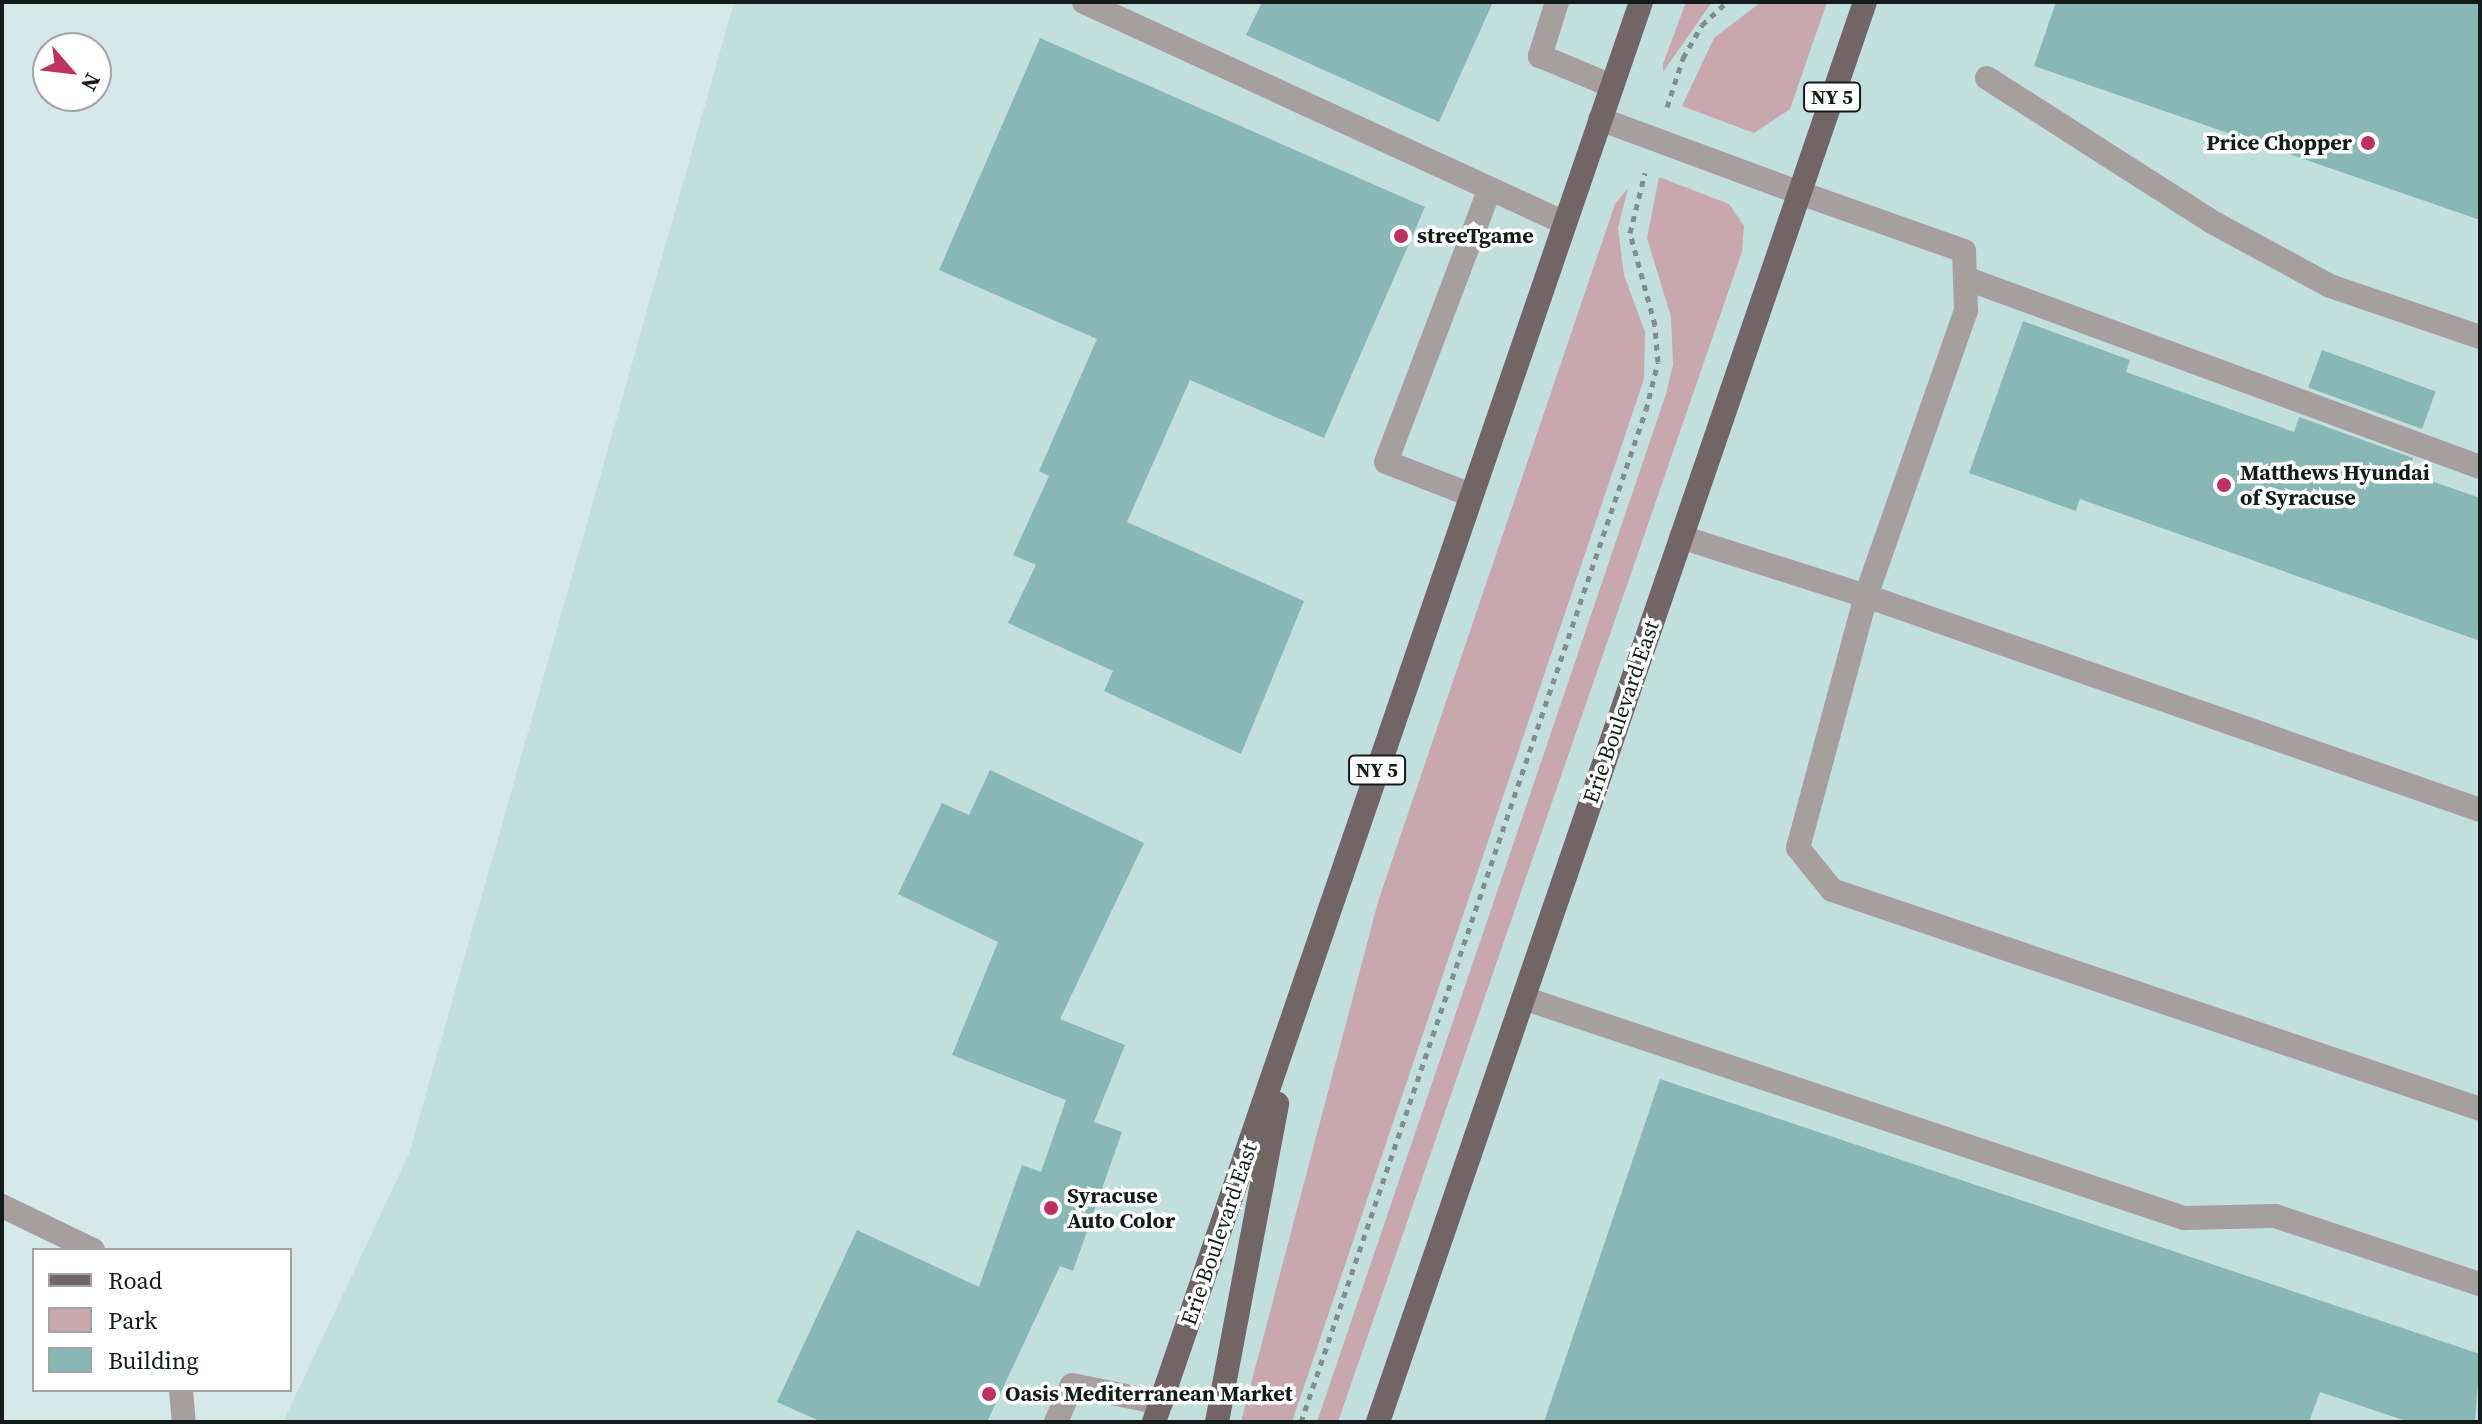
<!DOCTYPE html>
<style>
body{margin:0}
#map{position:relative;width:2482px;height:1424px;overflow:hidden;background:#d6e8e7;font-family:"Source Serif 4",serif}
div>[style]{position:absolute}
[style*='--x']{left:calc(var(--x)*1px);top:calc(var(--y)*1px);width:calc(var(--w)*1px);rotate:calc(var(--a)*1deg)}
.built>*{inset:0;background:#c3dfdd}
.green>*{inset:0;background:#c8a7ae}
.building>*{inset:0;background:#88b7b6;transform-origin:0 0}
.path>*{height:5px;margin-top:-2.5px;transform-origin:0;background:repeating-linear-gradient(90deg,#818e8e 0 6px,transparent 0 12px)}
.service>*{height:24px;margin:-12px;padding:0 12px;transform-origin:12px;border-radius:12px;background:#a69e9f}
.minor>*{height:24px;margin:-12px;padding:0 12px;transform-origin:12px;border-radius:12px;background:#a69e9f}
.primary>*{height:24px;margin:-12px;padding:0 12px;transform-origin:12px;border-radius:12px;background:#726567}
.dots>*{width:22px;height:22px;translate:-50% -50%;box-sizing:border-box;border:4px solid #fff;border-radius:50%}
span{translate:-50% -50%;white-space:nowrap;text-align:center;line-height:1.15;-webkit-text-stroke:7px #fff;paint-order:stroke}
.shield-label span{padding:2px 6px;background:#fff;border:2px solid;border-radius:6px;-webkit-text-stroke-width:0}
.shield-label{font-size:20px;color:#141b1b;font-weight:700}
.poi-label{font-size:22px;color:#141b1b;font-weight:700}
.right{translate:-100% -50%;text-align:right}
.left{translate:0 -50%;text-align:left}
.street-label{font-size:22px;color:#141b1b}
.frame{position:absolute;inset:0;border:4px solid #141b1b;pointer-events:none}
.legend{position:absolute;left:32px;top:1248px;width:260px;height:144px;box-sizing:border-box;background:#fff;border:2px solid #a1a4a4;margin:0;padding:10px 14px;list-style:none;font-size:24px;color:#141b1b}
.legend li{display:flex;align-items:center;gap:16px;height:40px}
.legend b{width:40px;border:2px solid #a1a4a4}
.north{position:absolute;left:32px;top:32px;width:80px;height:80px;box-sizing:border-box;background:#fff;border:2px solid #a1a4a4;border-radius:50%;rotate:118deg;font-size:22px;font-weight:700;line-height:32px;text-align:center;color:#141b1b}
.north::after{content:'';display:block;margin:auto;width:28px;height:36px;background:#bd305f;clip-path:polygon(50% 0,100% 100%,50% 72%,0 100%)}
</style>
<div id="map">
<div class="built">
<div style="clip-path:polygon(734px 2px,2480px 2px,2480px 1422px,283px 1422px,409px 1154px)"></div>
</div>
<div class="green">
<div style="clip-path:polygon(1686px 2px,1712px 2px,1663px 72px,1663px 64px)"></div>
<div style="clip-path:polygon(1761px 2px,1827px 2px,1790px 109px,1754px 133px,1682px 106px,1714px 38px)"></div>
<div style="clip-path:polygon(1659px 177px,1729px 204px,1744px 226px,1742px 252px,1338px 1422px,1317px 1422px,1666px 394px,1673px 365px,1671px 317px,1647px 238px)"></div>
<div style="clip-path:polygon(1628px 188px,1618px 228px,1624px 275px,1645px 332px,1644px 379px,1292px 1422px,1241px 1422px,1378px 902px,1615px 204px)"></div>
</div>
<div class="building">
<div style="clip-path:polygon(1262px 2px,1493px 2px,1439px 122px,1246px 35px)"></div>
<div style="clip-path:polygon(2056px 2px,2480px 2px,2480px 220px,2034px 66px)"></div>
<div style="clip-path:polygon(1040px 38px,1425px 207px,1324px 438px,1190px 380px,1127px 522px,1304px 601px,1241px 754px,1104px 691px,1113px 671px,1008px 623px,1036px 565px,1013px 555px,1049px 476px,1039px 471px,1097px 339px,939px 270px)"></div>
<div style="clip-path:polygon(2023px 321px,2130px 360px,2126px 372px,2294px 432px,2299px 417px,2413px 458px,2408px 473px,2480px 498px,2480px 641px,2080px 499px,2076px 511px,1969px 473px)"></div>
<div style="left:2322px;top:350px;width:121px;height:40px;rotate:20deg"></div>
<div style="clip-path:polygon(990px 770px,1144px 843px,1060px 1019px,1125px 1045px,1094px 1122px,1122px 1132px,1073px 1271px,1060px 1266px,987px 1422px,822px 1422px,777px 1402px,857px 1230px,979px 1287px,1022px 1165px,1041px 1172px,1066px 1100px,952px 1055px,998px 942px,898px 894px,942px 803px,969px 815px)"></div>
<div style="clip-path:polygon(1660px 1079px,2480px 1354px,2475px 1422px,2409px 1422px,2320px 1392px,2309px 1422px,1544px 1422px)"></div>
</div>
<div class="path">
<div style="--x:1667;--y:107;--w:52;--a:-71.9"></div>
<div style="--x:1683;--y:58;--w:38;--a:-60"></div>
<div style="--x:1702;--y:25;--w:34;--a:-43"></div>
<div style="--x:1301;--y:1422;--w:1069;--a:-71.18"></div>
<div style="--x:1646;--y:410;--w:49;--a:-76"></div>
<div style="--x:1658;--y:362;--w:37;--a:-95"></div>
<div style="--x:1655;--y:325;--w:95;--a:-105.2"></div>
<div style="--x:1630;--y:233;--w:62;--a:-76"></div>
</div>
<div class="service">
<div style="--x:1084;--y:2;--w:529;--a:24.68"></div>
<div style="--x:1557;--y:2;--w:57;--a:107.5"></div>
<div style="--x:1540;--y:56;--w:78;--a:22.6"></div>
<div style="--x:1987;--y:78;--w:269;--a:32.6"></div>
<div style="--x:2214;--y:223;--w:132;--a:28.5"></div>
<div style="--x:2330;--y:286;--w:158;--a:18.8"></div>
<div style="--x:1965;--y:278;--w:549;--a:20.15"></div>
<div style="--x:1471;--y:495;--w:91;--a:-158.8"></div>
<div style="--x:1386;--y:462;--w:290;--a:-69.2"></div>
<div style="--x:1681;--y:537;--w:194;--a:17.7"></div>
<div style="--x:1866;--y:596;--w:303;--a:-70.7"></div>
<div style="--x:1966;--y:310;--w:59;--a:-91.9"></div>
<div style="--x:1964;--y:251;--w:174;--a:-160.5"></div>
<div style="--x:2480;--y:810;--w:650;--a:-160.78"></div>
<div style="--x:1866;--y:596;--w:261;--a:105.1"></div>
<div style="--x:1798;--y:848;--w:54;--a:51"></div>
<div style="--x:1832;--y:890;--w:684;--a:18.67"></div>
<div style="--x:1523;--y:998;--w:697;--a:18.41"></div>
<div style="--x:2184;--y:1218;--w:91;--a:-1.3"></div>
<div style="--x:2275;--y:1216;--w:216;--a:18.4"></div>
<div style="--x:2;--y:1206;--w:101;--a:25.8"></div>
<div style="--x:181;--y:1390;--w:32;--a:85"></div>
<div style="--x:1056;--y:1422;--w:40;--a:-66.6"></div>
<div style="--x:1072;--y:1385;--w:91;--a:11.4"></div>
</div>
<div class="minor">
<div style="--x:1600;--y:119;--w:213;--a:20.3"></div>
</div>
<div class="primary">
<div style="--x:1154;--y:1422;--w:1501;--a:-71.07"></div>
<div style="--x:1217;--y:1422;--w:324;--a:-79.3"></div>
<div style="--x:1378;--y:1422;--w:1501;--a:-71.07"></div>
</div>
<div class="dots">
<div style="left:2368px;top:143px;background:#bd305f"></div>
<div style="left:1401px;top:236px;background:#bd305f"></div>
<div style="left:2224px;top:485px;background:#bd305f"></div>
<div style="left:1051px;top:1208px;background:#bd305f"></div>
<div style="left:989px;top:1394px;background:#bd305f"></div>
</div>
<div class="shield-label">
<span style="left:1832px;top:97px">NY 5</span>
<span style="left:1377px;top:770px">NY 5</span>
</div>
<div class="poi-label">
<span class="right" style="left:2352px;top:143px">Price Chopper</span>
<span class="left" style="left:1417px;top:236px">streeTgame</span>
<span class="left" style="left:2240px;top:485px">Matthews Hyundai<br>of Syracuse</span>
<span class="left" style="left:1067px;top:1208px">Syracuse<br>Auto Color</span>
<span class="left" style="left:1005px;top:1394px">Oasis Mediterranean Market</span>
</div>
<div class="street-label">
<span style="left:1621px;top:712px;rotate:-71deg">Erie Boulevard East</span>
<span style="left:1219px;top:1234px;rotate:-71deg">Erie Boulevard East</span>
</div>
<div class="frame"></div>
<ul class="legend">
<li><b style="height:10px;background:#726567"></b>Road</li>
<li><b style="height:22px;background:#c8a7ae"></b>Park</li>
<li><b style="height:22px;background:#88b7b6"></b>Building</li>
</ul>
<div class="north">N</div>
</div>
